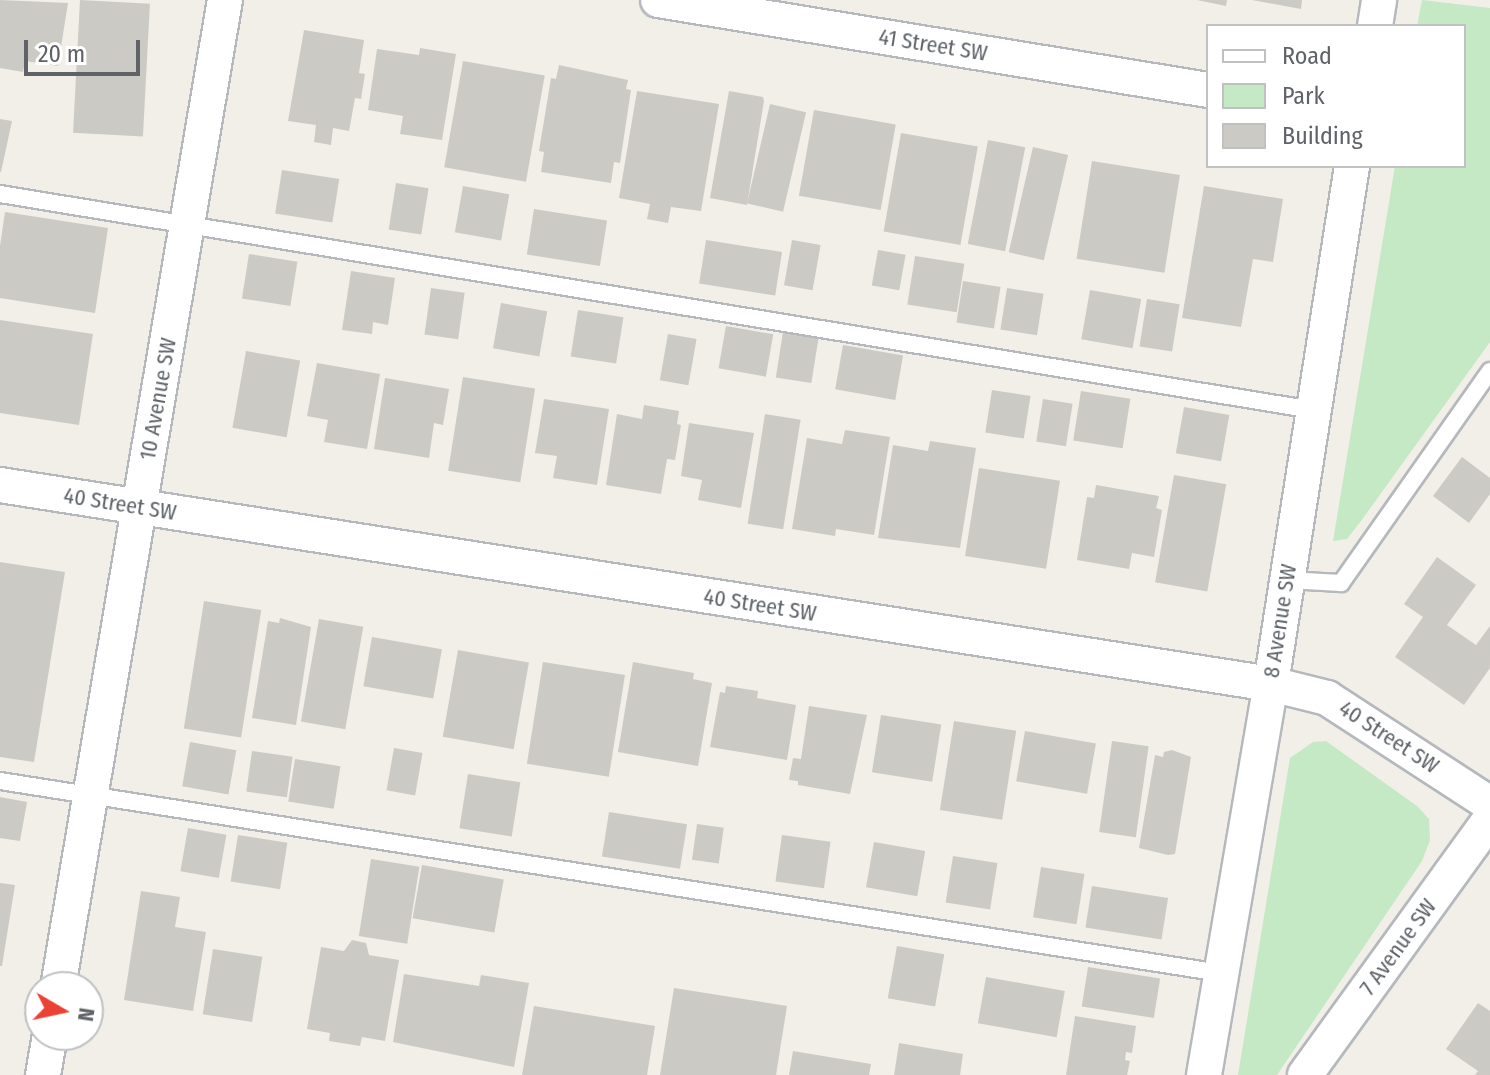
<!DOCTYPE html>
<style>
body{margin:0}
#map{position:relative;width:1490px;height:1075px;overflow:hidden;background:#f1efe8;font-family:"Fira Sans Condensed",sans-serif}
div>[style]{position:absolute}
[style*='--x']{left:calc(var(--x)*1px);top:calc(var(--y)*1px);width:calc(var(--w)*1px);rotate:calc(var(--a)*1deg)}
.green>*{inset:0;background:#c5e8c5}
.building>*{inset:0;background:#cccac5;transform-origin:0 0}
.roads{filter:drop-shadow(2px 0 #b5b8bc) drop-shadow(-2px 0 #b5b8bc) drop-shadow(0 2px #b5b8bc) drop-shadow(0 -2px #b5b8bc)}
.service>*{height:16px;margin:-8px;padding:0 8px;transform-origin:8px;border-radius:8px;background:#fff}
.minor>*{height:34px;margin:-17px;padding:0 17px;transform-origin:17px;border-radius:17px;background:#fff}
span{translate:-50% -50%;white-space:nowrap;text-align:center;line-height:1.15;-webkit-text-stroke:8px #fff;paint-order:stroke}
.street-label{font-size:22px;color:#5f6368}
.legend{position:absolute;left:1206px;top:24px;width:260px;height:144px;box-sizing:border-box;background:#fff;border:2px solid #bfc1c3;margin:0;padding:10px 14px;list-style:none;font-size:24px;color:#5f6368}
.legend li{display:flex;align-items:center;gap:16px;height:40px}
.legend b{width:40px;border:2px solid #bfc1c3}
.north{position:absolute;left:24px;top:971px;width:80px;height:80px;box-sizing:border-box;background:#fff;border:2px solid #bfc1c3;border-radius:50%;rotate:99deg;font-size:22px;font-weight:700;line-height:32px;text-align:center;color:#5f6368}
.north::after{content:'';display:block;margin:auto;width:28px;height:36px;background:#ea4335;clip-path:polygon(50% 0,100% 100%,50% 72%,0 100%)}
.scale{position:absolute;left:24px;top:40px;width:116px;height:36px;box-sizing:border-box;border:4px solid #5f6368;border-top:0;padding-left:10px;font-size:24px;line-height:28px;white-space:nowrap;color:#5f6368;-webkit-text-stroke:6px #fff;paint-order:stroke}
</style>
<div id="map">
<div class="green">
<div style="clip-path:polygon(1422px 0,1490px 8px,1490px 342px,1361px 521px,1347px 539px,1333px 541px,1395px 166px,1464px 166px,1464px 26px,1417px 26px)"></div>
<div style="clip-path:polygon(1326px 741px,1417px 806px,1429px 819px,1430px 840px,1422px 861px,1277px 1075px,1238px 1075px,1290px 758px,1313px 742px)"></div>
</div>
<div class="building">
<div style="clip-path:polygon(0 0,68px 3px,58px 66px,25px 61px,23px 72px,0 68px)"></div>
<div style="left:80px;top:0;width:70px;height:133px;rotate:3deg"></div>
<div style="clip-path:polygon(1197px 0,1227px 0,1226px 6px)"></div>
<div style="clip-path:polygon(1252px 0,1302px 0,1301px 9px)"></div>
<div style="clip-path:polygon(304px 30px,364px 40px,359px 73px,365px 74px,361px 99px,355px 98px,349px 131px,333px 128px,331px 145px,314px 142px,316px 125px,288px 121px)"></div>
<div style="clip-path:polygon(420px 48px,456px 54px,442px 140px,400px 134px,403px 116px,368px 110px,377px 49px,419px 55px)"></div>
<div style="left:463px;top:61px;width:83px;height:108px;rotate:10deg"></div>
<div style="clip-path:polygon(559px 65px,628px 80px,626px 89px,631px 90px,620px 163px,614px 162px,611px 183px,541px 172px,544px 152px,539px 151px,551px 78px,556px 79px)"></div>
<div style="clip-path:polygon(637px 91px,719px 104px,701px 211px,671px 207px,668px 223px,647px 219px,650px 204px,619px 198px)"></div>
<div style="clip-path:polygon(729px 91px,763px 97px,764px 101px,747px 205px,710px 198px)"></div>
<div style="left:770px;top:104px;width:37px;height:102px;rotate:13deg"></div>
<div style="left:814px;top:110px;width:83px;height:87px;rotate:10deg"></div>
<div style="clip-path:polygon(0 119px,12px 121px,1px 172px,0 172px)"></div>
<div style="left:901px;top:133px;width:78px;height:100px;rotate:10deg"></div>
<div style="left:988px;top:140px;width:38px;height:106px;rotate:11deg"></div>
<div style="left:1033px;top:147px;width:36px;height:108px;rotate:13deg"></div>
<div style="left:1092px;top:161px;width:89px;height:99px;rotate:9deg"></div>
<div style="left:282px;top:170px;width:58px;height:44px;rotate:9deg"></div>
<div style="left:396px;top:183px;width:33px;height:47px;rotate:9deg"></div>
<div style="left:463px;top:186px;width:47px;height:47px;rotate:10deg"></div>
<div style="clip-path:polygon(1204px 186px,1283px 199px,1273px 262px,1253px 259px,1241px 327px,1182px 318px)"></div>
<div style="left:534px;top:209px;width:74px;height:46px;rotate:9deg"></div>
<div style="clip-path:polygon(5px 212px,108px 228px,95px 313px,0 298px,0 246px)"></div>
<div style="left:706px;top:240px;width:77px;height:44px;rotate:9deg"></div>
<div style="left:792px;top:240px;width:29px;height:46px;rotate:10deg"></div>
<div style="left:878px;top:250px;width:28px;height:36px;rotate:10deg"></div>
<div style="left:249px;top:254px;width:49px;height:45px;rotate:9deg"></div>
<div style="left:915px;top:256px;width:50px;height:49px;rotate:9deg"></div>
<div style="clip-path:polygon(351px 271px,395px 278px,388px 325px,373px 322px,372px 334px,342px 330px)"></div>
<div style="left:963px;top:281px;width:38px;height:42px;rotate:9deg"></div>
<div style="left:431px;top:288px;width:34px;height:47px;rotate:8deg"></div>
<div style="left:1007px;top:288px;width:37px;height:42px;rotate:9deg"></div>
<div style="left:1090px;top:290px;width:52px;height:50px;rotate:10deg"></div>
<div style="left:1147px;top:299px;width:33px;height:48px;rotate:9deg"></div>
<div style="left:501px;top:303px;width:47px;height:46px;rotate:10deg"></div>
<div style="left:578px;top:310px;width:46px;height:47px;rotate:9deg"></div>
<div style="clip-path:polygon(0 320px,93px 334px,79px 425px,0 413px)"></div>
<div style="left:726px;top:326px;width:48px;height:43px;rotate:10deg"></div>
<div style="left:783px;top:332px;width:36px;height:46px;rotate:9deg"></div>
<div style="left:668px;top:334px;width:29px;height:47px;rotate:10deg"></div>
<div style="left:843px;top:345px;width:61px;height:45px;rotate:10deg"></div>
<div style="left:246px;top:351px;width:55px;height:78px;rotate:10deg"></div>
<div style="clip-path:polygon(317px 363px,380px 374px,367px 449px,324px 442px,328px 420px,307px 416px)"></div>
<div style="left:463px;top:377px;width:73px;height:95px;rotate:9deg"></div>
<div style="clip-path:polygon(385px 378px,449px 389px,443px 425px,434px 423px,429px 458px,374px 449px)"></div>
<div style="left:992px;top:390px;width:39px;height:43px;rotate:9deg"></div>
<div style="left:1081px;top:391px;width:50px;height:50px;rotate:9deg"></div>
<div style="clip-path:polygon(544px 399px,609px 409px,597px 485px,553px 478px,557px 456px,535px 453px)"></div>
<div style="left:1043px;top:399px;width:30px;height:43px;rotate:9deg"></div>
<div style="clip-path:polygon(644px 405px,679px 411px,677px 424px,681px 425px,675px 460px,667px 459px,661px 494px,606px 485px,617px 414px,642px 419px)"></div>
<div style="left:1184px;top:407px;width:46px;height:47px;rotate:10deg"></div>
<div style="left:765px;top:414px;width:36px;height:111px;rotate:9deg"></div>
<div style="clip-path:polygon(689px 423px,754px 433px,741px 508px,698px 500px,702px 480px,681px 476px)"></div>
<div style="clip-path:polygon(845px 430px,890px 437px,874px 535px,836px 529px,835px 536px,792px 529px,807px 438px,842px 444px)"></div>
<div style="clip-path:polygon(930px 441px,976px 448px,960px 548px,878px 538px,893px 445px,928px 451px)"></div>
<div style="clip-path:polygon(1462px 457px,1490px 478px,1490px 494px,1469px 523px,1433px 496px)"></div>
<div style="left:979px;top:468px;width:82px;height:89px;rotate:9deg"></div>
<div style="left:1174px;top:475px;width:53px;height:109px;rotate:10deg"></div>
<div style="clip-path:polygon(1096px 485px,1159px 496px,1156px 508px,1162px 510px,1154px 557px,1132px 553px,1129px 569px,1077px 560px,1087px 497px,1094px 498px)"></div>
<div style="clip-path:polygon(1437px 557px,1476px 585px,1447px 625px,1476px 645px,1490px 626px,1490px 668px,1464px 705px,1395px 657px,1423px 617px,1404px 604px)"></div>
<div style="clip-path:polygon(0 562px,65px 572px,34px 762px,0 757px)"></div>
<div style="left:204px;top:601px;width:58px;height:129px;rotate:9deg"></div>
<div style="clip-path:polygon(280px 618px,311px 627px,296px 725px,252px 718px,268px 621px,279px 623px)"></div>
<div style="left:319px;top:619px;width:45px;height:104px;rotate:10deg"></div>
<div style="left:372px;top:637px;width:71px;height:50px;rotate:10deg"></div>
<div style="left:458px;top:650px;width:72px;height:88px;rotate:10deg"></div>
<div style="left:543px;top:662px;width:83px;height:103px;rotate:9deg"></div>
<div style="clip-path:polygon(633px 662px,694px 673px,693px 679px,712px 683px,698px 766px,618px 752px)"></div>
<div style="clip-path:polygon(726px 686px,758px 691px,757px 698px,796px 705px,787px 760px,710px 747px,720px 692px,725px 693px)"></div>
<div style="clip-path:polygon(809px 706px,867px 715px,850px 794px,798px 785px,798px 781px,789px 780px,793px 758px,801px 759px)"></div>
<div style="left:881px;top:715px;width:61px;height:58px;rotate:9deg"></div>
<div style="left:954px;top:721px;width:63px;height:90px;rotate:9deg"></div>
<div style="left:1025px;top:731px;width:72px;height:51px;rotate:10deg"></div>
<div style="left:1112px;top:741px;width:37px;height:92px;rotate:8deg"></div>
<div style="left:190px;top:742px;width:47px;height:45px;rotate:10deg"></div>
<div style="left:394px;top:748px;width:29px;height:43px;rotate:10deg"></div>
<div style="clip-path:polygon(1172px 750px,1191px 757px,1175px 854px,1168px 855px,1139px 848px,1155px 755px,1163px 757px,1164px 752px)"></div>
<div style="left:252px;top:751px;width:41px;height:41px;rotate:8deg"></div>
<div style="left:295px;top:759px;width:46px;height:43px;rotate:9deg"></div>
<div style="left:468px;top:774px;width:53px;height:55px;rotate:9deg"></div>
<div style="clip-path:polygon(0 797px,27px 802px,20px 841px,0 838px)"></div>
<div style="left:609px;top:812px;width:79px;height:45px;rotate:9deg"></div>
<div style="left:697px;top:824px;width:27px;height:36px;rotate:8deg"></div>
<div style="left:188px;top:828px;width:39px;height:44px;rotate:10deg"></div>
<div style="left:238px;top:835px;width:50px;height:47px;rotate:9deg"></div>
<div style="left:782px;top:835px;width:49px;height:47px;rotate:8deg"></div>
<div style="left:874px;top:842px;width:52px;height:46px;rotate:10deg"></div>
<div style="left:953px;top:856px;width:45px;height:47px;rotate:9deg"></div>
<div style="left:371px;top:859px;width:49px;height:78px;rotate:9deg"></div>
<div style="left:422px;top:865px;width:83px;height:54px;rotate:10deg"></div>
<div style="left:1041px;top:867px;width:44px;height:51px;rotate:9deg"></div>
<div style="clip-path:polygon(0 883px,15px 885px,2px 966px,0 966px)"></div>
<div style="left:1092px;top:886px;width:77px;height:42px;rotate:9deg"></div>
<div style="clip-path:polygon(141px 891px,180px 897px,175px 927px,206px 932px,193px 1011px,124px 1000px)"></div>
<div style="clip-path:polygon(352px 940px,366px 943px,369px 955px,399px 960px,385px 1041px,362px 1037px,360px 1046px,329px 1041px,330px 1033px,307px 1029px,321px 947px,344px 951px)"></div>
<div style="left:897px;top:946px;width:48px;height:53px;rotate:10deg"></div>
<div style="left:213px;top:949px;width:50px;height:66px;rotate:9deg"></div>
<div style="left:1088px;top:967px;width:73px;height:40px;rotate:9deg"></div>
<div style="clip-path:polygon(404px 974px,479px 986px,481px 975px,529px 983px,514px 1067px,393px 1042px)"></div>
<div style="left:986px;top:977px;width:80px;height:47px;rotate:10deg"></div>
<div style="clip-path:polygon(674px 988px,787px 1006px,776px 1075px,660px 1075px)"></div>
<div style="clip-path:polygon(1478px 1003px,1490px 1011px,1490px 1075px,1475px 1075px,1478px 1071px,1446px 1049px)"></div>
<div style="clip-path:polygon(534px 1006px,655px 1026px,647px 1075px,522px 1075px)"></div>
<div style="clip-path:polygon(1075px 1016px,1136px 1026px,1132px 1053px,1126px 1052px,1125px 1060px,1130px 1061px,1127px 1075px,1066px 1075px)"></div>
<div style="clip-path:polygon(899px 1043px,963px 1054px,960px 1075px,894px 1075px)"></div>
<div style="clip-path:polygon(793px 1051px,871px 1064px,869px 1075px,789px 1075px)"></div>
</div>
<div class="roads">
<div class="service">
<div style="--x:0;--y:194;--w:1331;--a:9.34"></div>
<div style="--x:1287;--y:580;--w:54;--a:3.2"></div>
<div style="--x:1341;--y:583;--w:259;--a:-54.9"></div>
<div style="--x:0;--y:781;--w:1236;--a:8.94"></div>
</div>
<div class="minor">
<div style="--x:658;--y:0;--w:557;--a:9.29"></div>
<div style="--x:1375;--y:26;--w:26;--a:-81"></div>
<div style="--x:0;--y:485;--w:1286;--a:8.9"></div>
<div style="--x:1271;--y:684;--w:58;--a:14"></div>
<div style="--x:1327;--y:698;--w:194;--a:33"></div>
<div style="--x:58;--y:987;--w:1001;--a:-80.4"></div>
<div style="--x:43;--y:1075;--w:41;--a:-80.1"></div>
<div style="--x:1204;--y:1075;--w:397;--a:-80.3"></div>
<div style="--x:1271;--y:684;--w:524;--a:-81.11"></div>
<div style="--x:1305;--y:1075;--w:316;--a:-54.1"></div>
</div>
</div>
<div class="street-label">
<span style="left:933px;top:45px;rotate:9deg">41 Street SW</span>
<span style="left:158px;top:399px;rotate:-80deg">10 Avenue SW</span>
<span style="left:120px;top:504px;rotate:9deg">40 Street SW</span>
<span style="left:760px;top:605px;rotate:9deg">40 Street SW</span>
<span style="left:1280px;top:621px;rotate:-81deg">8 Avenue SW</span>
<span style="left:1389px;top:737px;rotate:33deg">40 Street SW</span>
<span style="left:1398px;top:947px;rotate:-54deg">7 Avenue SW</span>
</div>
<ul class="legend">
<li><b style="height:10px;background:#fff"></b>Road</li>
<li><b style="height:22px;background:#c5e8c5"></b>Park</li>
<li><b style="height:22px;background:#cccac5"></b>Building</li>
</ul>
<div class="north">N</div>
<div class="scale">20 m</div>
</div>
